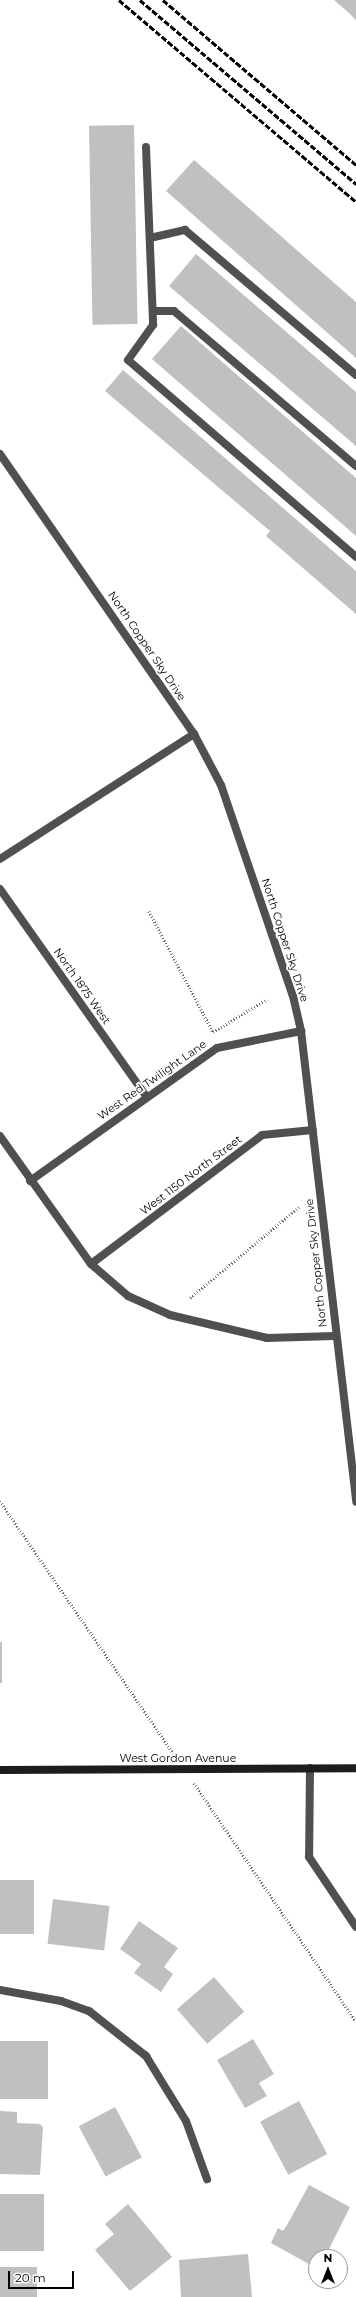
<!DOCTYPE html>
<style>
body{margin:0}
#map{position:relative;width:356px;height:2297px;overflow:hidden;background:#fff;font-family:Montserrat,sans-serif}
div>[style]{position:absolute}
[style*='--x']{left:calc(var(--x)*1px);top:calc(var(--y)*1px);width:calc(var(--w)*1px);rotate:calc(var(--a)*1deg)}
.building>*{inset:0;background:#c0c0c0;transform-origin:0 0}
.path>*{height:2.5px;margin-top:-1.25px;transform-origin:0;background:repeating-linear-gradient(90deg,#727272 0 1px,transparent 0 3px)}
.lane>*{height:8px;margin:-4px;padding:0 4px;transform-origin:4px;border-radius:4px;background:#505050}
.street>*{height:8px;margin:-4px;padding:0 4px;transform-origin:4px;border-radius:4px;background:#505050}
.secondary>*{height:8px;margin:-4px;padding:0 4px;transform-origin:4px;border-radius:4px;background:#1d1d1d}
.rail>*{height:3px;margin-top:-1.5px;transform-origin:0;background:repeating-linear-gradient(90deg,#000 0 6px,transparent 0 8px)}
span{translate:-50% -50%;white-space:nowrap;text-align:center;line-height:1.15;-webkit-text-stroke:3.5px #fff;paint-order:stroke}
.street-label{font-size:11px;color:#000}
.north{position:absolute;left:308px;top:2249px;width:40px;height:40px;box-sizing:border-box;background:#fff;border:1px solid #999;border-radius:50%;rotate:0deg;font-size:11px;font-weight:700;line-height:16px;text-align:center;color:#000}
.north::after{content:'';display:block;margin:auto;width:14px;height:18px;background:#000;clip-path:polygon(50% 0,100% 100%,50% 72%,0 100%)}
.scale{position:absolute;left:8px;top:2271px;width:66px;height:18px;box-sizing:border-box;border:2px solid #000;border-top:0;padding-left:5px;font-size:12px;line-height:14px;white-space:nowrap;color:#000;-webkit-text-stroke:3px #fff;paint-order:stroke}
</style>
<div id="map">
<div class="building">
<div style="clip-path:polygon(334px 0,356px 0,356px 20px,349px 13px)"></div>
<div style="left:134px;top:125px;width:199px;height:45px;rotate:89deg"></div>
<div style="clip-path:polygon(194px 160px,356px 302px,356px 358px,166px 191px)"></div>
<div style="clip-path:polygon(196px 254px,356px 392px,356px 446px,169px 286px)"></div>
<div style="clip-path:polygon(181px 326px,356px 478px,356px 536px,152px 359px)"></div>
<div style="clip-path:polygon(123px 370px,356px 571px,356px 614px,266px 536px,270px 531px,105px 391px)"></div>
<div style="left:0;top:1642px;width:2px;height:41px"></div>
<div style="left:0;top:1880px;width:34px;height:54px"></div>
<div style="left:53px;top:1899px;width:57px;height:45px;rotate:7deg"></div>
<div style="clip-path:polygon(139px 1921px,178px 1948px,164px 1967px,173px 1974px,161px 1992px,134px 1973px,141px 1964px,120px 1949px)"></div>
<div style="left:214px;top:1977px;width:46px;height:49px;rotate:49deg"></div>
<div style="clip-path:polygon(253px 2039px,274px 2074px,259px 2083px,267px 2096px,245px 2108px,217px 2060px)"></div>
<div style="left:0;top:2041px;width:48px;height:58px"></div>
<div style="left:299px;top:2101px;width:60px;height:44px;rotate:62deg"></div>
<div style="left:115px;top:2107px;width:57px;height:41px;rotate:62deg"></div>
<div style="clip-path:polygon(0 2111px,17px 2112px,17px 2123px,40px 2124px,43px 2127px,40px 2175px,0 2174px)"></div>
<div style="clip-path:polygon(309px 2185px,350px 2207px,325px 2257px,316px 2257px,316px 2268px,271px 2243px,278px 2228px,283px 2231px,287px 2225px)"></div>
<div style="left:0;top:2194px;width:44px;height:57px"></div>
<div style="clip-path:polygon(128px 2204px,172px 2257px,130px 2291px,95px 2250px,114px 2234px,105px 2224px)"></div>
<div style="clip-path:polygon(248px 2254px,252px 2297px,181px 2297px,179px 2260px)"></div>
<div style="left:0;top:2267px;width:37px;height:30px"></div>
</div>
<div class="path">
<div style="--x:149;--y:911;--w:137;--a:62.1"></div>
<div style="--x:213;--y:1032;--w:63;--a:-31.4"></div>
<div style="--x:190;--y:1298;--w:142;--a:-39.9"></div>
<div style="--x:0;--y:1501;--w:306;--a:55.5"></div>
<div style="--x:194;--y:1783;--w:288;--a:55.8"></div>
</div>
<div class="lane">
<div style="--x:146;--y:147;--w:178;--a:87.7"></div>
<div style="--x:153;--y:325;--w:43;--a:125.5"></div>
<div style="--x:128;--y:360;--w:301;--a:40.8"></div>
<div style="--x:150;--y:238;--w:36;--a:-13"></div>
<div style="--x:185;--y:230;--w:224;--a:40.3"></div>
<div style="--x:153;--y:311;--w:21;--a:0"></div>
<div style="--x:174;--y:311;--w:239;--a:40.4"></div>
<div style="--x:0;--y:859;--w:231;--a:-32.8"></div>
<div style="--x:0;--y:889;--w:253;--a:54.8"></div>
<div style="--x:310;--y:1768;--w:89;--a:90.6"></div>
<div style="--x:309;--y:1857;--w:84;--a:56.1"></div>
</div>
<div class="street">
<div style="--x:0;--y:454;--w:341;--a:55.3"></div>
<div style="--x:194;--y:734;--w:58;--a:62.1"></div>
<div style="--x:221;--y:785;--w:223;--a:71.2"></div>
<div style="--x:293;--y:996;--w:36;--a:77"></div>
<div style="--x:301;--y:1031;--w:474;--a:83.3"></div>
<div style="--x:0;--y:1136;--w:157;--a:54.6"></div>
<div style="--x:91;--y:1264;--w:49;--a:40.9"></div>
<div style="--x:128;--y:1296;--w:46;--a:24.3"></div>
<div style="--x:170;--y:1315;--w:100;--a:13.3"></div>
<div style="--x:267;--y:1338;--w:67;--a:-1.7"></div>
<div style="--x:30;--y:1181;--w:229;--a:-35.4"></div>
<div style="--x:217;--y:1048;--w:86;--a:-11.4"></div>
<div style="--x:91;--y:1264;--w:214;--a:-37"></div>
<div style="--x:262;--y:1135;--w:51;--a:-5.6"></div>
<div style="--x:0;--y:1990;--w:62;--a:10.2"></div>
<div style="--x:61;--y:2001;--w:30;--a:20"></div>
<div style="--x:89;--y:2011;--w:73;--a:38.3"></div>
<div style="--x:146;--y:2056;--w:76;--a:58.4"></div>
<div style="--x:186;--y:2121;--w:62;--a:70.1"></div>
</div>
<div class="secondary">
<div style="--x:0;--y:1770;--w:356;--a:-0.3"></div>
</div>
<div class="rail">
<div style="--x:119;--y:0;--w:311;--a:40.4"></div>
<div style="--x:140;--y:0;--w:284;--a:40.4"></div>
<div style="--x:163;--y:0;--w:254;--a:40.5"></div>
</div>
<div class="street-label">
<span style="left:147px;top:646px;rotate:56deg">North Copper Sky Drive</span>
<span style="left:285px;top:940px;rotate:72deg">North Copper Sky Drive</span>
<span style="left:82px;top:986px;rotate:55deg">North 1875 West</span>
<span style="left:152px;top:1080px;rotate:-35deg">West Red Twilight Lane</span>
<span style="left:191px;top:1175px;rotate:-37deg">West 1150 North Street</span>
<span style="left:316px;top:1263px;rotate:-96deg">North Copper Sky Drive</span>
<span style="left:178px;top:1758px">West Gordon Avenue</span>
</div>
<div class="north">N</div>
<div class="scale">20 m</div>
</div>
